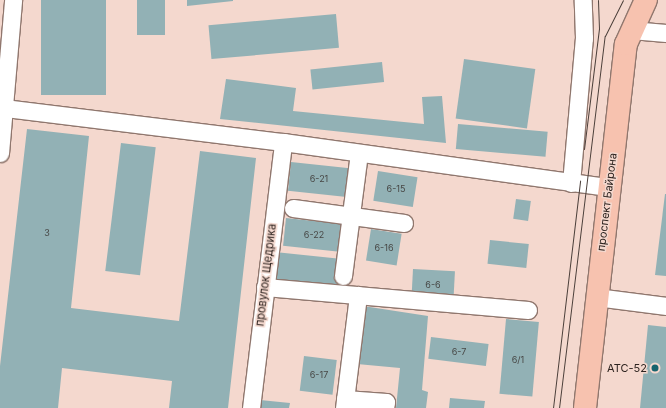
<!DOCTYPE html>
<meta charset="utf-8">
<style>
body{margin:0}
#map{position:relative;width:666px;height:408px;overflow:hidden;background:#f4d8ce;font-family:Inter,sans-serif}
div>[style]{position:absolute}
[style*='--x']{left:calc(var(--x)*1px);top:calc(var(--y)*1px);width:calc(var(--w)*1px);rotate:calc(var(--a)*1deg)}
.building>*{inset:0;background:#92b1b5;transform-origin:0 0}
.roads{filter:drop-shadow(1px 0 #90776e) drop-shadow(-1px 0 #90776e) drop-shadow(0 1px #90776e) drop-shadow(0 -1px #90776e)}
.minor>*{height:17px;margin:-8.5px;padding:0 8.5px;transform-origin:8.5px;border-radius:8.5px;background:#fff}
.major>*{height:22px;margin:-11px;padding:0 11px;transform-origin:11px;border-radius:11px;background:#f7c2af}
.tram>*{height:1px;margin:-0.5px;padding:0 0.5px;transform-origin:0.5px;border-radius:0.5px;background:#4b3f3a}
.dots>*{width:11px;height:11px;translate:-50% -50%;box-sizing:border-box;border:2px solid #f4d8ce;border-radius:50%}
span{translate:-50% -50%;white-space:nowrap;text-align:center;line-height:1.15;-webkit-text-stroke:3px #f4d8ce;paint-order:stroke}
.number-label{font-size:9px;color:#474745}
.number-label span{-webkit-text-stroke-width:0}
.street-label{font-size:11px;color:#2e2420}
.poi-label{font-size:11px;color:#2e2420}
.right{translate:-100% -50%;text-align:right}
</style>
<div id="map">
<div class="building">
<div style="left:41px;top:0;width:65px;height:95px"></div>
<div style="left:137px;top:0;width:28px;height:35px"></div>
<div style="clip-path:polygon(187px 0,233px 0,233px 1px,187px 6px)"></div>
<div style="left:336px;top:14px;width:34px;height:128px;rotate:85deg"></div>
<div style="left:464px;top:59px;width:72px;height:60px;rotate:8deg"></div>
<div style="left:382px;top:62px;width:20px;height:72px;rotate:84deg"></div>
<div style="clip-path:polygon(226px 79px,296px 88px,293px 111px,424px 124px,422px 97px,442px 96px,446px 143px,220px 119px)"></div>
<div style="left:458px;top:124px;width:90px;height:25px;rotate:5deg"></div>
<div style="clip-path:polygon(27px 129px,89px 136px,71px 308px,179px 321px,200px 151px,256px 158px,228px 408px,169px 408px,172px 381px,62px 368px,58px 408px,0 408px,0 366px)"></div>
<div style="left:121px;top:143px;width:35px;height:129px;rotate:7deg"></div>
<div style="left:291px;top:162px;width:59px;height:29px;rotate:6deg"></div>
<div style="left:378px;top:171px;width:40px;height:30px;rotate:9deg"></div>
<div style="clip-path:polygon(665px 194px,666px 194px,666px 276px,655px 275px)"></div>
<div style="left:516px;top:199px;width:15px;height:20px;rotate:8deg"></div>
<div style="left:286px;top:218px;width:59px;height:28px;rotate:6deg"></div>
<div style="left:371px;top:229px;width:31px;height:32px;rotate:9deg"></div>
<div style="left:490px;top:240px;width:39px;height:24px;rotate:6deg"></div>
<div style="left:275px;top:252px;width:65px;height:28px;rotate:6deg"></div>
<div style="left:413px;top:269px;width:42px;height:29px;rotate:3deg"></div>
<div style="clip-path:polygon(363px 306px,428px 316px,422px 390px,428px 392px,426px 408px,396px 408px,400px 368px,357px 364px)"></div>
<div style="left:506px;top:319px;width:33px;height:75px;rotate:5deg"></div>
<div style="clip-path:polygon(648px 325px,666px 327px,666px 408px,640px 408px)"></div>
<div style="left:431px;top:337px;width:58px;height:22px;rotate:7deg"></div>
<div style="left:304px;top:356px;width:33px;height:35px;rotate:7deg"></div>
<div style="clip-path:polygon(450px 398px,485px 401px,484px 408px,449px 408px)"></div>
<div style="clip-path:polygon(260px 400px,290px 403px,289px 408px,259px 408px)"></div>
</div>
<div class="roads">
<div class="minor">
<div style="--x:631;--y:30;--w:35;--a:5"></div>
<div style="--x:5;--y:108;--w:280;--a:7"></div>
<div style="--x:283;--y:142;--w:328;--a:7.9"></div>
<div style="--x:0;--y:153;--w:154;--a:-85.1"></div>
<div style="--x:571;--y:183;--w:146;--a:-84.9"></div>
<div style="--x:584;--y:38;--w:38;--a:-92"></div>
<div style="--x:293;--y:208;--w:112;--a:7.7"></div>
<div style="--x:343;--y:276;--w:124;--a:-82.6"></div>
<div style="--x:265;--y:287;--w:264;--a:5"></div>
<div style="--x:596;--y:297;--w:71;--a:7.3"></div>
<div style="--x:345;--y:399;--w:41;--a:4.2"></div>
<div style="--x:386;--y:402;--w:6;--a:99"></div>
<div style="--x:251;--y:408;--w:268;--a:-83.1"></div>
<div style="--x:344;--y:408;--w:114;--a:-82.9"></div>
</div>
<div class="major">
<div style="--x:585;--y:408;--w:366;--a:-83.6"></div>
<div style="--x:626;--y:44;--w:48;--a:-65.6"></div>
</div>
</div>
<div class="tram">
<div style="--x:584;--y:149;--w:121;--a:-82.9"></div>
<div style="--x:599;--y:29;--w:29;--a:-92"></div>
<div style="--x:553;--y:408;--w:229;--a:-83.2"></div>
<div style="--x:559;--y:408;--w:375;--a:-83"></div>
<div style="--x:605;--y:36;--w:40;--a:-63.4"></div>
</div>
<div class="dots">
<div style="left:655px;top:368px;background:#16636d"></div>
</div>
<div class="number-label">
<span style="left:319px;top:179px">6-21</span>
<span style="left:396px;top:189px">6-15</span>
<span style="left:47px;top:233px">3</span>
<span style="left:314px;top:235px">6-22</span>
<span style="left:384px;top:248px">6-16</span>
<span style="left:433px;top:285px">6-6</span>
<span style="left:459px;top:352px">6-7</span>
<span style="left:518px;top:360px">6/1</span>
<span style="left:319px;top:375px">6-17</span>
</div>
<div class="street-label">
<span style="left:607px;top:202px;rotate:-83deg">проспект Байрона</span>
<span style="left:266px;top:275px;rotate:-83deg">провулок Щедрика</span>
</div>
<div class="poi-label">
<span class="right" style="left:647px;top:368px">АТС-52</span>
</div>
</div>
